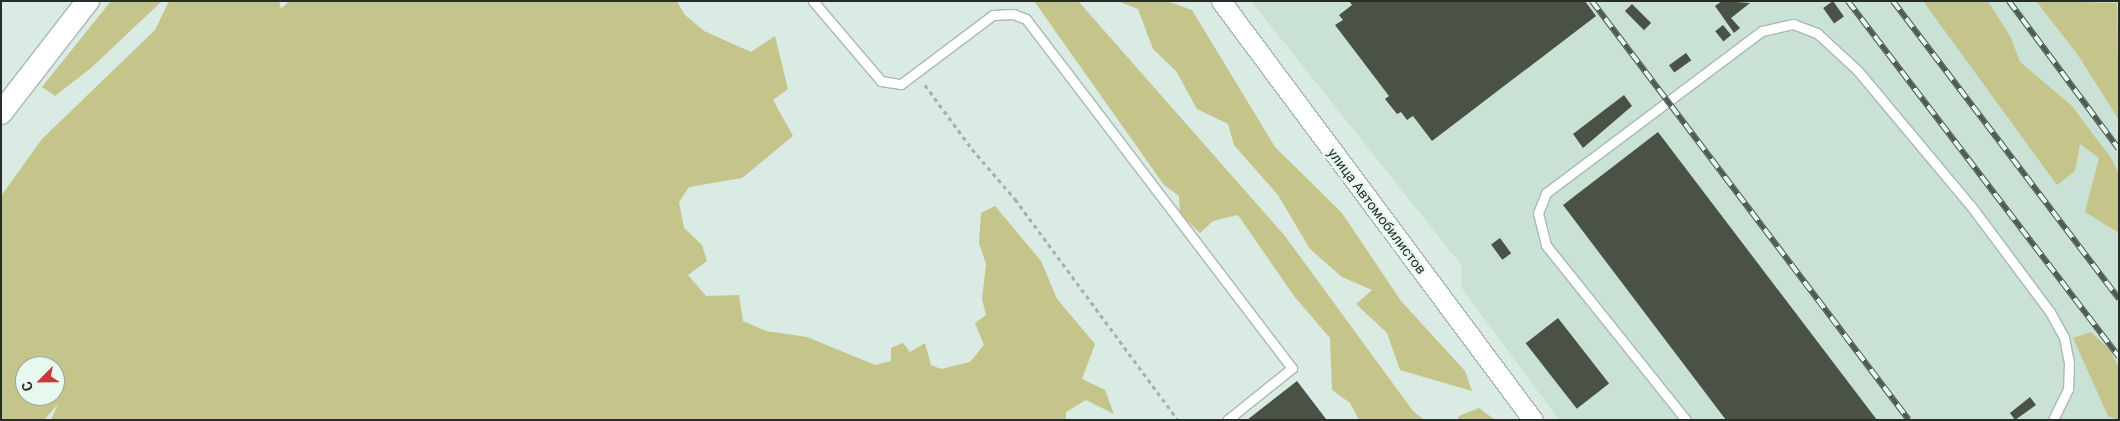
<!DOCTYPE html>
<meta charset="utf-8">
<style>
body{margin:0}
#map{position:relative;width:2120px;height:421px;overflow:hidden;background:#d9ebe2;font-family:Roboto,sans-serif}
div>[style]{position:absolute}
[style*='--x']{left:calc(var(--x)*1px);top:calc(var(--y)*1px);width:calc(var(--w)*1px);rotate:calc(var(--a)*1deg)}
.built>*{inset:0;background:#c9e2d5}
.green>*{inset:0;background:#c4c48b}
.building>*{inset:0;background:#4a5246;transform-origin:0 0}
.path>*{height:3px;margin-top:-1.5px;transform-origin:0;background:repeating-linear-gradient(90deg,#a2b1aa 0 4px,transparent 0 8px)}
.roads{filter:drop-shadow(1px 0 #a9bab1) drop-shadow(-1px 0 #a9bab1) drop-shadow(0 1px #a9bab1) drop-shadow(0 -1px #a9bab1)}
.service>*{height:9px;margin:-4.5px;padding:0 4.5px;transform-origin:4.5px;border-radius:4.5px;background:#fff}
.minor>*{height:19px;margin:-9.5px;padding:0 9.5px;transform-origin:9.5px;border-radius:9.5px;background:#fff}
.tertiary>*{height:22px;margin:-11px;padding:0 11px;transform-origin:11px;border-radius:11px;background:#fff}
.rail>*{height:5.5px;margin-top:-2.75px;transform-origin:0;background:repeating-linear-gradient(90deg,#e7f8ef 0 11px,#505954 0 22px);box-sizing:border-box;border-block:1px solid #505954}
span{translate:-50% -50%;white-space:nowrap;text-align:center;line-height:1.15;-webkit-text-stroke:5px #e7f8ef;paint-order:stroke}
.street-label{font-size:14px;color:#262d29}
.frame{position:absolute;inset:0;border:2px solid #262d29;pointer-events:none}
.north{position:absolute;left:15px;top:356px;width:50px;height:50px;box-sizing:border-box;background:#e7f8ef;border:1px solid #9aa7a0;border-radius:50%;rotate:247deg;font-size:14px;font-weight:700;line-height:20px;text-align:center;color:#262d29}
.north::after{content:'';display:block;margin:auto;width:18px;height:22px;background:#c7383e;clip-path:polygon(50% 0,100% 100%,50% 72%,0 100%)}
</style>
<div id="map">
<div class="built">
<div style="clip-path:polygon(1251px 1px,2119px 1px,2119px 420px,1559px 420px,1461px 287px,1462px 266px)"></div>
</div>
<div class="green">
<div style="clip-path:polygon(111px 1px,162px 1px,91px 68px,55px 96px,42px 87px)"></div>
<div style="clip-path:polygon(evenodd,169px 1px,279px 1px,281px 9px,289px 1px,677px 1px,684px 14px,704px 31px,751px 52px,775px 36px,788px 89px,773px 100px,793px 136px,742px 178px,689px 187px,679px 202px,684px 228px,702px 245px,707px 261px,688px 275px,706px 296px,739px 295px,743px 321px,766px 331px,807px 337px,875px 365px,891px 361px,891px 348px,903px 343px,910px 352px,925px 343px,931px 365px,941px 369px,970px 362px,984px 345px,975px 323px,986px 315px,982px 299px,986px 264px,979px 243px,981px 213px,995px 206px,1041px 261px,1057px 299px,1095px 344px,1082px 379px,1105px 390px,1114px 414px,1086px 400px,1066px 412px,1066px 420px,51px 420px,58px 404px,44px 420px,1px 420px,1px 196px,42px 139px,155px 30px,169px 1px,25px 366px,55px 366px,55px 396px,25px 396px,25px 366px)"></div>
<div style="clip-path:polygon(1034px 1px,1078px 1px,1285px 236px,1413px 411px,1424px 420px,1359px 420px,1350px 403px,1332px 390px,1330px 338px,1294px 296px,1238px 215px,1213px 221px,1200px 233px,1180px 214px,1179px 196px,1164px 185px)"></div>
<div style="clip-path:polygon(1118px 1px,1167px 1px,1192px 10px,1275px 147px,1342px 213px,1401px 301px,1465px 371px,1472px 391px,1400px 370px,1387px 333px,1356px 304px,1372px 290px,1342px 277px,1310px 249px,1278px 195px,1234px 145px,1228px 124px,1197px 109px,1176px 71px,1153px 49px,1138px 9px)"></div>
<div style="clip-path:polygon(1923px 1px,1988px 1px,2011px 38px,2020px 62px,2071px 105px,2111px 158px,2119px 174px,2119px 233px,2085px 212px,2099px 158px,2080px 144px,2075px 171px,2057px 185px)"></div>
<div style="clip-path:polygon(2036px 1px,2117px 3px,2119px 120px,2078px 55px)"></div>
<div style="clip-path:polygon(2091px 332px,2110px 350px,2119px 368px,2119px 420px,2108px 416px,2073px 338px)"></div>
<div style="clip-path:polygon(1479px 408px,1495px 420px,1458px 420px,1459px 416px)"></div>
</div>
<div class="building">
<div style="clip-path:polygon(1349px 1px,1585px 1px,1596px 16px,1432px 141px,1413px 116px,1407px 120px,1401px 112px,1397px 114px,1385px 99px,1389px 96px,1335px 25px,1343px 20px,1339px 15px,1352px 5px)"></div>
<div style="clip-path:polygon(1722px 1px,1750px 3px,1731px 18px,1740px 28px,1734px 33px,1715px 6px)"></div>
<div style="left:1833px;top:1px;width:19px;height:12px;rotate:55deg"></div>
<div style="left:1632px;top:4px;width:27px;height:10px;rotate:45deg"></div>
<div style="left:1723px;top:25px;width:13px;height:10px;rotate:51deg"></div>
<div style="left:1686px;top:53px;width:9px;height:21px;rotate:54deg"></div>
<div style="clip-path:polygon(1624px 95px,1632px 106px,1583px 148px,1573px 134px)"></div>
<div style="clip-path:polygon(1658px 132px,1877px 420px,1726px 420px,1563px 205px)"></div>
<div style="left:1500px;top:238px;width:19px;height:11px;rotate:54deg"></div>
<div style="left:1558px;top:318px;width:83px;height:41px;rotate:52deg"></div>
<div style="clip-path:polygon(1297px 381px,1326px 419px,1247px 420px)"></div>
<div style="clip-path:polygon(2030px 397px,2036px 405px,2015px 420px,2010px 413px)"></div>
</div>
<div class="path">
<div style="--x:925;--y:85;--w:79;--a:53.7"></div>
<div style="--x:972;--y:149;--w:66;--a:49.3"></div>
<div style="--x:1015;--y:199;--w:275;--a:53.6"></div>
</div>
<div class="roads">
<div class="service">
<div style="--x:813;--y:1;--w:105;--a:49.6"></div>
<div style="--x:881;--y:81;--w:20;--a:9"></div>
<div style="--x:901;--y:84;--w:115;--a:-36.9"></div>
<div style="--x:993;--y:15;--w:20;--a:-3"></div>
<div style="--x:1013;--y:14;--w:14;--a:21"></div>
<div style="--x:1026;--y:19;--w:439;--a:52.7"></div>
<div style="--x:1292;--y:368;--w:83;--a:141.3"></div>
<div style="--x:1686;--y:420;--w:224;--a:-128.7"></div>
<div style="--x:1546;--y:245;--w:33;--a:-104"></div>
<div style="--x:1538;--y:213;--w:22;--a:-68"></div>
<div style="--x:1546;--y:193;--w:270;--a:-36.9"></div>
<div style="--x:1762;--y:31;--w:32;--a:-13"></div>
<div style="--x:1793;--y:24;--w:26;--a:21"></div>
<div style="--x:1817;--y:33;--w:56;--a:42.8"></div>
<div style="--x:1858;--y:71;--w:176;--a:50.1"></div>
<div style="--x:1971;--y:206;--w:132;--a:53.3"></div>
<div style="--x:2050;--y:312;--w:29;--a:61"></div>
<div style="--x:2064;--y:337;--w:26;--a:79"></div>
<div style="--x:2069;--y:363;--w:26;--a:92"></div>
<div style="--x:2068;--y:389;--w:34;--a:116"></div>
</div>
<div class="minor">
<div style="--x:1221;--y:1;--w:522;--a:53.33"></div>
</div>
<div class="tertiary">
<div style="--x:1;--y:113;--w:142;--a:-52.2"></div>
</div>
</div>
<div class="rail">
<div style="--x:1592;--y:1;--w:525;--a:52.89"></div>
<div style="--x:1848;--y:1;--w:447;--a:52.7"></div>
<div style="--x:1893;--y:1;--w:374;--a:52.8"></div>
<div style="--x:2009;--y:1;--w:184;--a:53.4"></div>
</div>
<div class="street-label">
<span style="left:1377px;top:211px;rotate:53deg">улица Автомобилистов</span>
</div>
<div class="frame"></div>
<div class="north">С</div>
</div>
